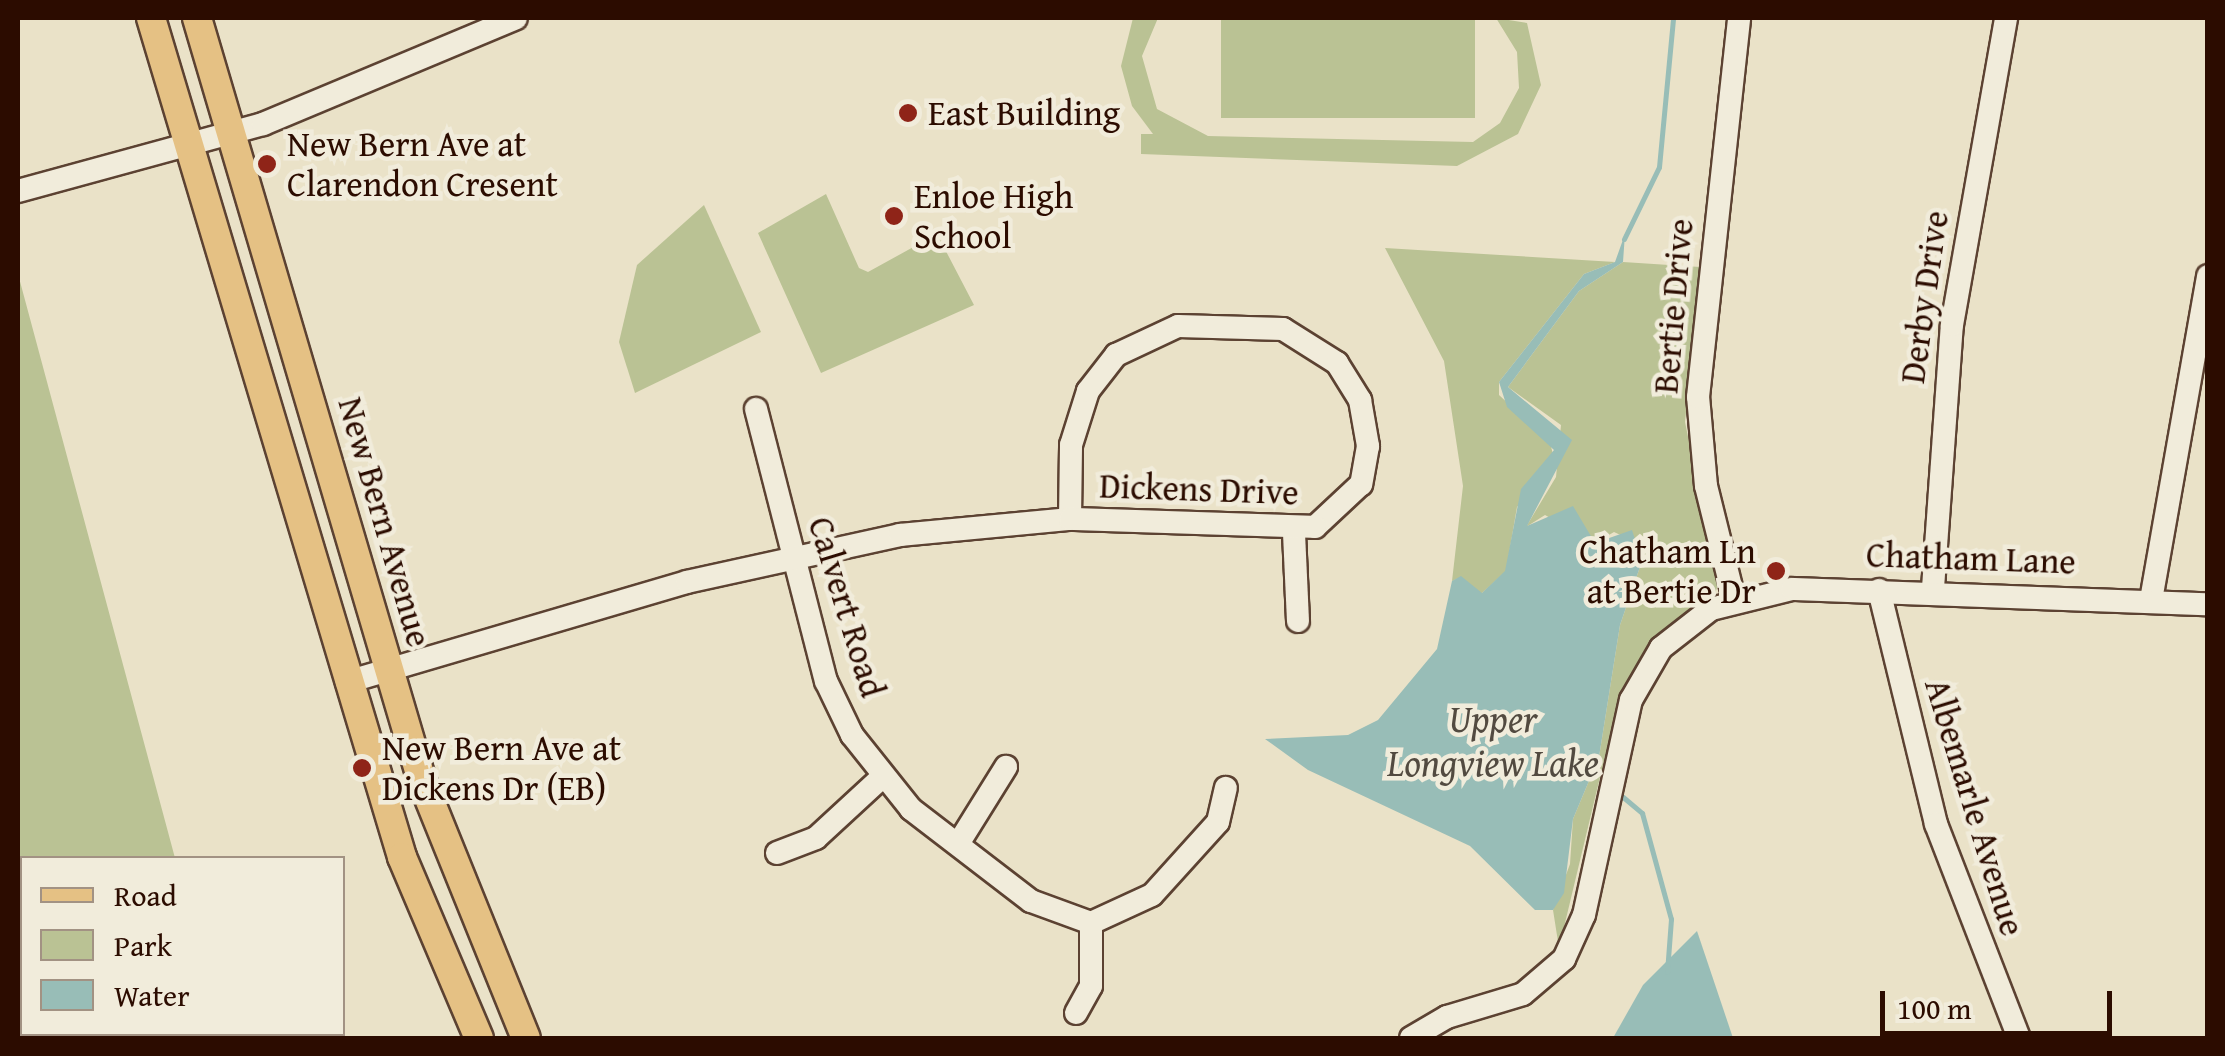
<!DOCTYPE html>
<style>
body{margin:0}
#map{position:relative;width:2225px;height:1056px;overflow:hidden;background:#eae2c8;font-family:"Gentium Book Plus",serif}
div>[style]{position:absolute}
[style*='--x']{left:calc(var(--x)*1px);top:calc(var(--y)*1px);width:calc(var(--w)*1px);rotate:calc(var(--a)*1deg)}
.green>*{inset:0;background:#bac294;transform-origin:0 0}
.water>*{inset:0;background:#98bdb7}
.stream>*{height:5px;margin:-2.5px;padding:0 2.5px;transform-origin:2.5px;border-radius:2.5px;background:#98bdb7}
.roads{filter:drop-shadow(2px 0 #5c4232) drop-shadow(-2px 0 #5c4232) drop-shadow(0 2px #5c4232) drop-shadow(0 -2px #5c4232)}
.minor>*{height:22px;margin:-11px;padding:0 11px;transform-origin:11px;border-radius:11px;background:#f1ecdb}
.major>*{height:28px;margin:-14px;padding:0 14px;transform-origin:14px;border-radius:14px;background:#e5c184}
.dots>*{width:28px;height:28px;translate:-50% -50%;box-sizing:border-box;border:5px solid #f1ecdb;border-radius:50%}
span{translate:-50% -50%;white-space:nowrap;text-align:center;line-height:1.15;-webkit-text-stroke:9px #f1ecdb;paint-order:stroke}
.poi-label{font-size:35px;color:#2c0c00}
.left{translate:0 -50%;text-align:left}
.right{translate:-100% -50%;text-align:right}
.street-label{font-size:35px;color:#2c0c00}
.water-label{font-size:38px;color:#524a40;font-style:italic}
.frame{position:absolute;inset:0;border:20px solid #2c0c00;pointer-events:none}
.legend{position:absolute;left:20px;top:856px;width:325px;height:180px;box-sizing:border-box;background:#f1ecdb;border:2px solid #a29283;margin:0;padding:12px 18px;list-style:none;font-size:30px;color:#2c0c00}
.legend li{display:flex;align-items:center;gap:20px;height:50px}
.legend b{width:50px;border:2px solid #a29283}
.scale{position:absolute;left:1880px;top:991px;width:232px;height:45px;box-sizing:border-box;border:5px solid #2c0c00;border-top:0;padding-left:12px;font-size:30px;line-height:35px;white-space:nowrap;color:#2c0c00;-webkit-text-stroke:8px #f1ecdb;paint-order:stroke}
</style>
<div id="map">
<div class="green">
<div style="clip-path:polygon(1133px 18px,1158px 18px,1142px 56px,1157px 109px,1208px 136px,1473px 142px,1500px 123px,1519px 88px,1517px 52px,1496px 18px,1527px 23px,1541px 85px,1518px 134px,1457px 166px,1141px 154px,1141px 134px,1153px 134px,1132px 106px,1121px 66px)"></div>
<div style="left:1221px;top:18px;width:254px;height:100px"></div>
<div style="clip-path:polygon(826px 194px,859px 268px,868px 272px,937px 234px,974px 305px,821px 373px,758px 233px)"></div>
<div style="clip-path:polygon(704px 205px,761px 332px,635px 393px,619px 342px,637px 265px)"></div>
<div style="clip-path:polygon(1385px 248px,1615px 262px,1584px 274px,1499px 382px,1499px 395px,1550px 442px,1554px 459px,1517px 507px,1506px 571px,1481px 594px,1461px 577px,1452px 581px,1463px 486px,1444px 361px)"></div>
<div style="clip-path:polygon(1623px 262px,1700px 267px,1685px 422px,1718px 585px,1713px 599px,1663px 631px,1619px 698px,1559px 948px,1553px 910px,1570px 864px,1573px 819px,1599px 757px,1620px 625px,1642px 561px,1640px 544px,1614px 532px,1595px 543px,1545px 515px,1526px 527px,1556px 477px,1561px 425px,1508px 387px,1579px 291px)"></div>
<div style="clip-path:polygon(18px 274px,175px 858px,22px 858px,22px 1034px,224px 1038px,18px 1038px)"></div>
</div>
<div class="water">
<div style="clip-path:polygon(1625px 234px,1623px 262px,1579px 291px,1508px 387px,1572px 440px,1527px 526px,1573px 506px,1595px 543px,1632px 530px,1642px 561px,1620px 625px,1599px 757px,1573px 819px,1564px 893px,1553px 910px,1535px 910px,1470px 846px,1308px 770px,1265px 739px,1348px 735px,1378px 720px,1437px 649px,1452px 581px,1461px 576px,1482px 593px,1505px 571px,1521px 489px,1554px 450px,1507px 407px,1499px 382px,1584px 274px,1615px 262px)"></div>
<div style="clip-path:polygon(1697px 931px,1733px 1038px,1613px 1038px,1643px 985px)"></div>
</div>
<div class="stream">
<div style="--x:1624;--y:239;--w:80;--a:-64.1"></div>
<div style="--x:1659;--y:167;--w:150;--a:-84.6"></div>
<div style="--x:1623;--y:797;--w:25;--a:40"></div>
<div style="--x:1642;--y:813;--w:110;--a:74.7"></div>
<div style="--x:1671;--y:919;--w:53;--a:94.3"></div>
<div style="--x:188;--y:1034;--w:8;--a:30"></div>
</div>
<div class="roads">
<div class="minor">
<div style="--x:18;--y:191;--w:254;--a:-15.3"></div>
<div style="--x:263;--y:124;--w:274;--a:-22.7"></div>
<div style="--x:756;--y:409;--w:281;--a:75.6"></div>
<div style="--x:826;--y:681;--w:60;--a:64.3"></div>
<div style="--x:852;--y:735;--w:95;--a:51.4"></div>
<div style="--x:911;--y:809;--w:151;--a:37.5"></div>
<div style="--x:1031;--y:901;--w:64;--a:20.1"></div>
<div style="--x:1091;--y:923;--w:67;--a:-24.7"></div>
<div style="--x:1152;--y:895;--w:98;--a:-47.9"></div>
<div style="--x:1218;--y:822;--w:35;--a:-77"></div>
<div style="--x:1294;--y:533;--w:88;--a:87.4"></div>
<div style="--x:1933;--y:588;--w:264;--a:-85.9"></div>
<div style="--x:1952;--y:325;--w:312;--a:-80"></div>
<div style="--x:1879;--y:590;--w:241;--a:76.3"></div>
<div style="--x:1936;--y:824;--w:230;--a:68.8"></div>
<div style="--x:1734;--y:599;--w:116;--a:-103.9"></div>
<div style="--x:1706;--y:486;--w:89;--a:-95.1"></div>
<div style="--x:1698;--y:397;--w:381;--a:-83.8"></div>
<div style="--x:2151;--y:600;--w:329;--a:-80"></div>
<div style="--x:347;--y:682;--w:354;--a:-16.4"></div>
<div style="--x:687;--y:582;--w:218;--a:-12.4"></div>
<div style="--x:900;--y:535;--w:171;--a:-5.4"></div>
<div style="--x:1070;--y:519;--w:74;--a:-89.2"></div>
<div style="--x:1071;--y:445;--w:57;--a:-72.5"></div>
<div style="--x:1088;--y:391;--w:46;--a:-52.1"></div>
<div style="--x:1116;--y:355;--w:68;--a:-25.1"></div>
<div style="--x:1178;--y:326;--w:105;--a:1.6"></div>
<div style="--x:1283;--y:329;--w:64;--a:32.2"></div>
<div style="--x:1337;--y:363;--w:44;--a:58.1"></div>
<div style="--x:1360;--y:400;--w:47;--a:80.1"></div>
<div style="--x:1368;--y:446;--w:39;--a:100"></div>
<div style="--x:1361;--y:484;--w:63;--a:136.9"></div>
<div style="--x:1315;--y:527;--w:245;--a:-178.1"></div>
<div style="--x:958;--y:844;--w:91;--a:-58.1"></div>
<div style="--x:777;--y:853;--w:42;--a:-21"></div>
<div style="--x:816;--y:838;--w:90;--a:-42.7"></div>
<div style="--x:1076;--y:1013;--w:31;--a:-61"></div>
<div style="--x:1091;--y:986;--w:63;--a:-90"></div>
<div style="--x:1411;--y:1038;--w:42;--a:-30.3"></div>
<div style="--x:1447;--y:1017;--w:79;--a:-16.8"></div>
<div style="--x:1523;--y:994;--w:54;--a:-40.5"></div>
<div style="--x:1564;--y:959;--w:48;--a:-65.6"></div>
<div style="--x:1584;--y:915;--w:220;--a:-77.7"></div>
<div style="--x:1631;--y:700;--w:60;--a:-60"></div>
<div style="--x:1661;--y:648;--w:63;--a:-38"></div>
<div style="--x:1711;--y:609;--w:83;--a:-13.9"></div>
<div style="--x:1792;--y:589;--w:416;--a:2.1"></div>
</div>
<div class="major">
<div style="--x:151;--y:18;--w:876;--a:73.34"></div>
<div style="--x:402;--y:857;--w:197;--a:67"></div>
<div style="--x:197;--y:18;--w:795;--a:73.57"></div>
<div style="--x:422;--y:781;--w:277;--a:68"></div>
</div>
</div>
<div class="dots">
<div style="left:908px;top:113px;background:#8f2418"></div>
<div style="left:267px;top:164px;background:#8f2418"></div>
<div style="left:894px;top:216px;background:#8f2418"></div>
<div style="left:1776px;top:571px;background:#8f2418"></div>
<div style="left:362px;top:768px;background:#8f2418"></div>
</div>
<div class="poi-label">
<span class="left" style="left:928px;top:113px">East Building</span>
<span class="left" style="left:287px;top:164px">New Bern Ave at<br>Clarendon Cresent</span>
<span class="left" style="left:914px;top:216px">Enloe High<br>School</span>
<span class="right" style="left:1756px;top:571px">Chatham Ln<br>at Bertie Dr</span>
<span class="left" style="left:382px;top:768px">New Bern Ave at<br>Dickens Dr (EB)</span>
</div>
<div class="street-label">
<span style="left:1924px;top:297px;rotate:-82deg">Derby Drive</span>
<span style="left:1673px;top:306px;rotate:-85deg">Bertie Drive</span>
<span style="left:1199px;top:489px;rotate:2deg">Dickens Drive</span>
<span style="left:385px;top:522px;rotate:74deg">New Bern Avenue</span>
<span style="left:1971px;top:558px;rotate:2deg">Chatham Lane</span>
<span style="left:847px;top:607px;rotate:73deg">Calvert Road</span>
<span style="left:1975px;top:807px;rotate:73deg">Albemarle Avenue</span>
</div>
<div class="water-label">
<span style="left:1493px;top:741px">Upper<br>Longview Lake</span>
</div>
<div class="frame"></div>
<ul class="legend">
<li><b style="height:12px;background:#e5c184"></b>Road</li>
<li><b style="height:28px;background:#bac294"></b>Park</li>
<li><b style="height:28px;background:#98bdb7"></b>Water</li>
</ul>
<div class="scale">100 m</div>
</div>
